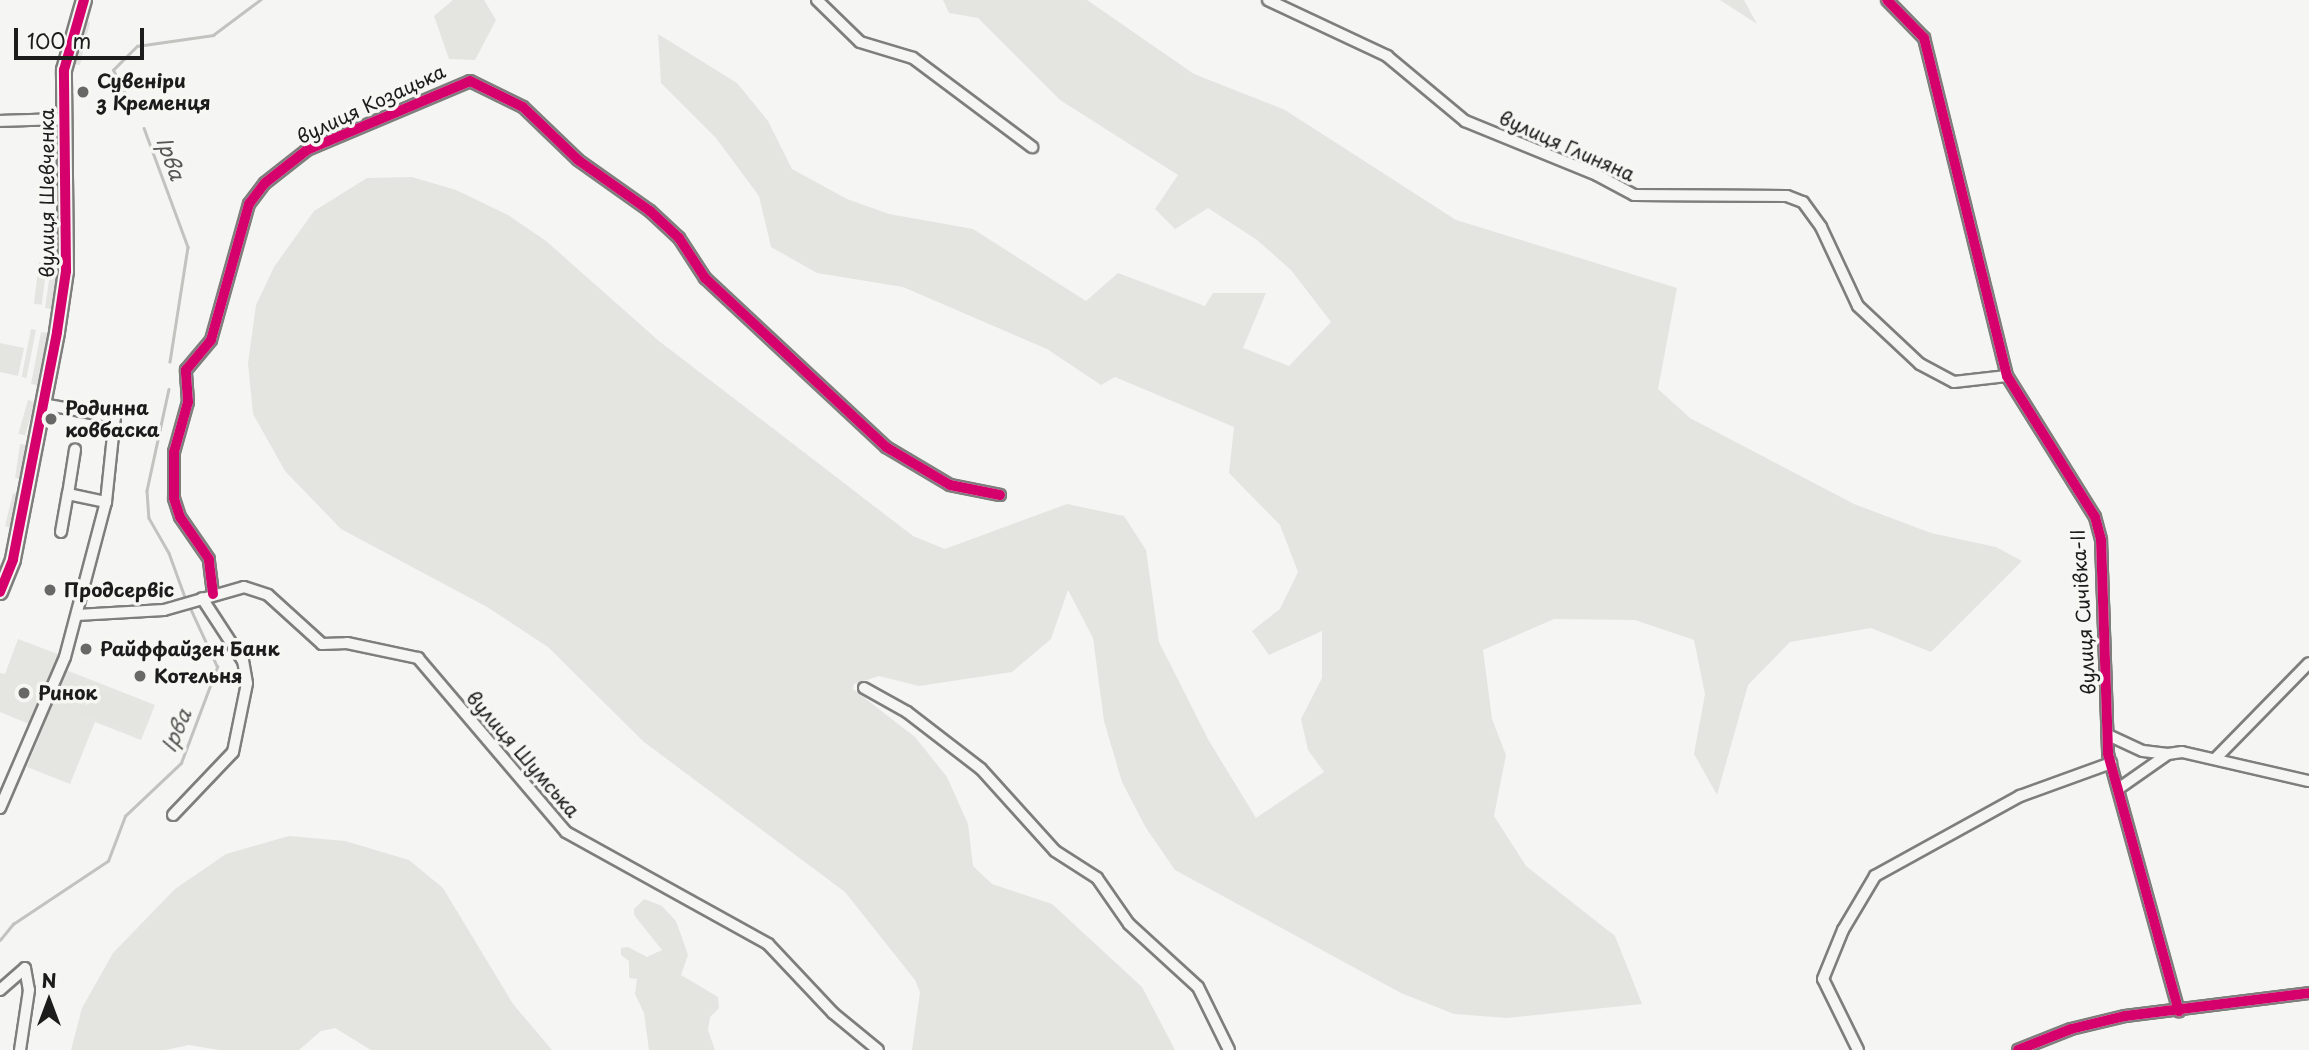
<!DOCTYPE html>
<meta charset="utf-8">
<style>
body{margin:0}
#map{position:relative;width:2309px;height:1050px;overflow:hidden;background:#f5f5f3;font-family:"Playpen Sans",sans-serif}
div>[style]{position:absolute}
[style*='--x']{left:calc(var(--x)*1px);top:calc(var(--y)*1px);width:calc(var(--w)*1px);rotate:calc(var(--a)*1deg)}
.built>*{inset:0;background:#e5e5e2}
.green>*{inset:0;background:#e4e4e1;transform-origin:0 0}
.stream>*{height:2.5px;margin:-1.25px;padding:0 1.25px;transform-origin:1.25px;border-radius:1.25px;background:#c2c2bf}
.roads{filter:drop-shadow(2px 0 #7e7e7d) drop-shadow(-2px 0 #7e7e7d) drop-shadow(0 2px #7e7e7d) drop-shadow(0 -2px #7e7e7d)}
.minor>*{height:10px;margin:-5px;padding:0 5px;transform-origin:5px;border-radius:5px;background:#f5f5f3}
.secondary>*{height:14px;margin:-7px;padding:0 7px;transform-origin:7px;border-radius:7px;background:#f5f5f3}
.cycleway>*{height:10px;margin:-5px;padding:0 5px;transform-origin:5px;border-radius:5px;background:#d6006c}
.dots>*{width:19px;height:19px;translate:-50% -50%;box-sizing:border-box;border:4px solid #f6f6f2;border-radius:50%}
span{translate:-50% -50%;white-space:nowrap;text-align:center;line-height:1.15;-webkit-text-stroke:7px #f6f6f2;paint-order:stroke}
.poi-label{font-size:19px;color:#1c1c1c;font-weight:700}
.left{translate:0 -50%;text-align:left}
.street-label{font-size:19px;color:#1c1c1c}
.water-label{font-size:21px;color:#565654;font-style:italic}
.north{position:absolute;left:14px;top:966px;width:70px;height:70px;-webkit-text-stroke:5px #f6f6f2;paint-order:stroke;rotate:0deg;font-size:19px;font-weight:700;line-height:28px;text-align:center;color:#1c1c1c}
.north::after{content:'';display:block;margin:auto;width:24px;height:32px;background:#1c1c1c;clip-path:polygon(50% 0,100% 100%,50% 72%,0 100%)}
.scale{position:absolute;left:14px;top:28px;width:130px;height:32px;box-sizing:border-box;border:4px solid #1c1c1c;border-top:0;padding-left:9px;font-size:21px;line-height:24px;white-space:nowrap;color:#1c1c1c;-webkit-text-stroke:5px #f6f6f2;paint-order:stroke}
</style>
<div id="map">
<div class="built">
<div style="clip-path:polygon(18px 639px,63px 656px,34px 726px,0 712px,0 673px,5px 674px)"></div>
<div style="clip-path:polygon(66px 670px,155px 705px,141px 740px,95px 722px,70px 784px,27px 767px)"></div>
</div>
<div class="green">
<div style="clip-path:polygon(453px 0,484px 0,496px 20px,475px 60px,449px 59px,434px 16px)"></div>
<div style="clip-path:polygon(943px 0,1087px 0,1194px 74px,1285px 110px,1456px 220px,1677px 288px,1658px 389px,1690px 418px,1854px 504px,1931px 533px,1996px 547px,2022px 561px,1931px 652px,1871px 628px,1790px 642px,1748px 685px,1717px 795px,1694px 754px,1705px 694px,1694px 640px,1635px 620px,1554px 619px,1483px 650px,1492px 719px,1506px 755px,1494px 816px,1526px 866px,1615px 936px,1642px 1004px,1507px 1018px,1454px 1014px,1401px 993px,1175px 870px,1146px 828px,1122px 782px,1104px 721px,1093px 638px,1068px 590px,1051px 639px,1012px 672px,919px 686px,879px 676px,854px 684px,853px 689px,915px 737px,947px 777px,968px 824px,973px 866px,992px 884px,1052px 904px,1142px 987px,1175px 1050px,912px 1050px,920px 992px,915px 980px,845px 892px,644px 742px,548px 647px,487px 607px,341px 529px,285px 471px,253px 414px,248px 363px,256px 305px,274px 267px,314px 211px,367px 178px,412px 177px,456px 190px,508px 215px,546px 241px,659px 341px,913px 536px,945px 549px,1067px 504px,1124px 516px,1146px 550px,1159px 642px,1209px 741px,1256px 818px,1324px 772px,1308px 750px,1301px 719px,1322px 678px,1322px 631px,1269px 655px,1252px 631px,1280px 609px,1298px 572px,1280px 525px,1229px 473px,1234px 427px,1115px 377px,1101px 385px,1047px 349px,903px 287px,817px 273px,771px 247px,759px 196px,716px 138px,661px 83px,658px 34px,737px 83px,768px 121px,792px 169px,847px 199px,889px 214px,973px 229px,1086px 301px,1118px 273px,1205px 306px,1213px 293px,1266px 293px,1243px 348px,1289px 366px,1331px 322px,1291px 270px,1257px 240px,1208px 208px,1175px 229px,1155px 209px,1178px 175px,1060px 100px,978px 18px,949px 13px)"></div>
<div style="clip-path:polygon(1720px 0,1744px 0,1757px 24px)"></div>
<div style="clip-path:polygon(85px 21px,90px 22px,80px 65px,74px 64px)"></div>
<div style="clip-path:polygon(53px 253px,58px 263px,51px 309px,45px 308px)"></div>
<div style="left:39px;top:262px;width:8px;height:42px;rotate:7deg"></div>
<div style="left:31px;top:329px;width:5px;height:49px;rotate:11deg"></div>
<div style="clip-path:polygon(41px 332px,48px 333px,37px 385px,31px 384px)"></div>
<div style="clip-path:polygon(0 343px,24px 348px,18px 376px,0 372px)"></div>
<div style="left:28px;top:400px;width:7px;height:35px;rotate:16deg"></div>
<div style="clip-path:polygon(20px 444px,27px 445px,21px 479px,15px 478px)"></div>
<div style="clip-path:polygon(13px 493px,19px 494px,12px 528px,5px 526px)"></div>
<div style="left:69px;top:677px;width:84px;height:29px;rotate:21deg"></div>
<div style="clip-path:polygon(289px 836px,345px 841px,409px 860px,443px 888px,513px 1004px,552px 1050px,371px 1050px,335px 1028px,321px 1031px,299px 1050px,219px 1050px,189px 1045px,165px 1050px,71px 1050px,82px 1008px,113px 953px,175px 889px,226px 854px)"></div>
<div style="clip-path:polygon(644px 899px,662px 906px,676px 921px,688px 955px,681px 975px,718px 997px,719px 1008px,710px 1017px,708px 1030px,715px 1050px,649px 1050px,644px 1013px,635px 994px,637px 979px,629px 978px,629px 961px,621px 955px,621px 948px,628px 947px,647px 957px,662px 950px,634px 915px,634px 909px)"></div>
</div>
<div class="stream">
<div style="--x:131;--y:104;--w:38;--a:-118"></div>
<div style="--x:113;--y:70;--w:34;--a:-45"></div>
<div style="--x:137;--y:46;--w:77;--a:-8.2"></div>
<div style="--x:213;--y:35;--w:59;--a:-36.7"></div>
<div style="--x:144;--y:128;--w:127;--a:69.7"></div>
<div style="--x:188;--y:247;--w:116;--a:98.9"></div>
<div style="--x:169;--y:389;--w:104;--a:102.2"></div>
<div style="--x:147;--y:491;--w:27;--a:86"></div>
<div style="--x:149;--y:518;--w:40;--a:60.3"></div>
<div style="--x:169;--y:553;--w:50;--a:70.1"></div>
<div style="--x:0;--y:940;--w:21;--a:-51"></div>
<div style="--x:13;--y:924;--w:114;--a:-33.6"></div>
<div style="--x:108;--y:861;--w:48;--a:-69.3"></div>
<div style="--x:125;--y:816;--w:77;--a:-43.4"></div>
<div style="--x:181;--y:763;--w:103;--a:-69.4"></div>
<div style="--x:217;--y:667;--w:67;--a:-114.7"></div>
</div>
<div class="roads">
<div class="minor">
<div style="--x:817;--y:0;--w:60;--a:44.3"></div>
<div style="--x:860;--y:42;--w:55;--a:16.8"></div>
<div style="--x:913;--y:58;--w:149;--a:36.8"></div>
<div style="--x:1268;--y:0;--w:132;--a:25.2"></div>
<div style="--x:1387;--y:56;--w:102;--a:39.8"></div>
<div style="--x:1465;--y:121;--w:143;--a:22.2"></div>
<div style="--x:1597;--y:175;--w:42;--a:28.4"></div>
<div style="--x:1634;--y:195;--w:153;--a:0.4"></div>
<div style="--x:1787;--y:196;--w:17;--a:21"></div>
<div style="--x:1803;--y:202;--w:31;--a:54"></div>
<div style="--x:1821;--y:227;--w:87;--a:64.9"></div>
<div style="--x:1858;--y:306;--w:85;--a:43.1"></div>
<div style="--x:1920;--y:364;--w:38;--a:28"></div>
<div style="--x:1954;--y:382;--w:53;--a:-6.5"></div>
<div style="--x:1887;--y:0;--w:53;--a:45.8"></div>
<div style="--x:1924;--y:38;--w:348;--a:76.2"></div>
<div style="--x:2007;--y:376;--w:166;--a:58"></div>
<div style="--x:2095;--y:517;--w:24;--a:75"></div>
<div style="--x:2101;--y:540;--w:214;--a:88.1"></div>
<div style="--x:2108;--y:754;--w:267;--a:74.6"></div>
<div style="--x:0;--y:121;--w:65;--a:-1.8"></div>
<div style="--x:68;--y:494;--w:45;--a:-81"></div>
<div style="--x:61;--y:532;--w:39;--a:-80"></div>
<div style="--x:68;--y:494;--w:39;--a:12"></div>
<div style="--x:213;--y:594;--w:35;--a:-97"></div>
<div style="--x:209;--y:559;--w:51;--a:-124.6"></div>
<div style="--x:180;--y:517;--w:20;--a:-108"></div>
<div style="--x:174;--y:498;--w:46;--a:-90"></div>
<div style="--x:174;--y:452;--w:52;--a:-74.4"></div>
<div style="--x:188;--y:402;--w:32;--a:-94"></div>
<div style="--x:186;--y:370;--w:39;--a:-50"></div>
<div style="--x:211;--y:340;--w:141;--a:-74.4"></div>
<div style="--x:249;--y:204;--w:26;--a:-53"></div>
<div style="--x:265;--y:183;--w:53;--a:-38.2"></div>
<div style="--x:307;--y:150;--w:177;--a:-22.9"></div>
<div style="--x:470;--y:81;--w:59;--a:26.1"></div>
<div style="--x:523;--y:107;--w:76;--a:43.9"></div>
<div style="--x:578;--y:160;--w:88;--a:35.3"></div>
<div style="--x:650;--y:211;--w:40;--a:43"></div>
<div style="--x:679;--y:238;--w:48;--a:57"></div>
<div style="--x:705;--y:278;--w:248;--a:43"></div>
<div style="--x:886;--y:447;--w:74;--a:30.7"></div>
<div style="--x:950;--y:485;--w:51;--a:11.3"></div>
<div style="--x:77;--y:615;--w:87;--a:-3.3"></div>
<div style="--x:164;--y:610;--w:83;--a:-16"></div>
<div style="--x:244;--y:587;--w:25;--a:18"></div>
<div style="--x:268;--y:595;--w:73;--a:42.2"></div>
<div style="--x:322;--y:644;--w:25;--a:-2"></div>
<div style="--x:347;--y:643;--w:73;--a:11.9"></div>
<div style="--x:418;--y:658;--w:228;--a:49.6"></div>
<div style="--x:566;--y:832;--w:231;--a:29"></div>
<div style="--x:768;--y:944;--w:95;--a:46.7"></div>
<div style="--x:833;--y:1013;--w:58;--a:39.4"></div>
<div style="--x:864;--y:688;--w:49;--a:29.2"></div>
<div style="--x:907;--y:712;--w:93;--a:37.6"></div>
<div style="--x:981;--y:769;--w:110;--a:47.9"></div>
<div style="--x:1055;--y:851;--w:50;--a:32.7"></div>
<div style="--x:1097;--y:878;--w:56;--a:55.2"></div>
<div style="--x:1129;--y:924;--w:93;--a:42.4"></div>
<div style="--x:1198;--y:987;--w:70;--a:63.8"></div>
<div style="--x:2108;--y:735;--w:38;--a:25"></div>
<div style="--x:2143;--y:751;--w:25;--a:7"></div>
<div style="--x:2215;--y:759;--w:134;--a:-45.6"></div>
<div style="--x:2118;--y:789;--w:61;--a:-35"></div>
<div style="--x:2168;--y:754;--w:14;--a:-8"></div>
<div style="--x:2182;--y:752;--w:130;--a:12.9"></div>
<div style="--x:0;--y:808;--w:164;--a:-66.7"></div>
<div style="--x:65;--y:657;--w:160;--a:-75.2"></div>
<div style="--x:106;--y:502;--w:85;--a:-84"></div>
<div style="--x:115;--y:417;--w:74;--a:-169.9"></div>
<div style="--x:173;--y:815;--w:87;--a:-46.4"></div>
<div style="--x:233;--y:752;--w:70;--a:-78.5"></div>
<div style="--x:247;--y:683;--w:22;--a:-100"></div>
<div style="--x:243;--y:661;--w:75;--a:-123.1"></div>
<div style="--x:0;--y:990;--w:33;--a:-41"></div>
<div style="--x:25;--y:968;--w:22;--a:80"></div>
<div style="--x:29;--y:990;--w:61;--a:98.5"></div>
<div style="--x:1858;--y:1050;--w:79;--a:-116.2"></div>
<div style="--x:1823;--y:979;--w:53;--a:-67.8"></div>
<div style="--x:1843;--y:930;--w:63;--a:-59.3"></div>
<div style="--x:1875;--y:876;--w:166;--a:-28.9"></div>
<div style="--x:2020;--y:796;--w:97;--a:-19.9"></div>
<div style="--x:2018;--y:1050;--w:57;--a:-21.6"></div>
<div style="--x:2071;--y:1029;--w:56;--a:-13.5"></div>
<div style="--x:2125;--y:1016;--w:185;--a:-7.1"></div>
</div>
<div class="secondary">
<div style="--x:0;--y:592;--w:35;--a:-68"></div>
<div style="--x:13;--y:559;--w:231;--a:-79"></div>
<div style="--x:57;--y:332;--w:62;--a:-81.6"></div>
<div style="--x:66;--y:271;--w:201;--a:-90.6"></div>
<div style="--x:64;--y:70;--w:73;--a:-74.1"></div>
</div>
</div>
<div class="cycleway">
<div style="--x:1887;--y:0;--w:53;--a:45.8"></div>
<div style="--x:1924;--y:38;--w:348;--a:76.2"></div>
<div style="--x:2007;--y:376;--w:166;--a:58"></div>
<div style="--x:2095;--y:517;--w:24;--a:75"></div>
<div style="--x:2101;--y:540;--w:214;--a:88.1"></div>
<div style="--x:2108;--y:754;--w:267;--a:74.6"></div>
<div style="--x:0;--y:592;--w:35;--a:-68"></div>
<div style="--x:13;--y:559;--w:231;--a:-79"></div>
<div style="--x:57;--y:332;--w:62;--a:-81.6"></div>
<div style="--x:66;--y:271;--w:201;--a:-90.6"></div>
<div style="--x:64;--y:70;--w:73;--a:-74.1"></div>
<div style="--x:213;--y:594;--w:35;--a:-97"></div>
<div style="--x:209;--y:559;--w:51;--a:-124.6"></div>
<div style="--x:180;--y:517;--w:20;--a:-108"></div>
<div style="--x:174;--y:498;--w:46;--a:-90"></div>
<div style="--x:174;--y:452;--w:52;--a:-74.4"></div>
<div style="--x:188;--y:402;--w:32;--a:-94"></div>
<div style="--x:186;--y:370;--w:39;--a:-50"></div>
<div style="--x:211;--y:340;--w:141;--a:-74.4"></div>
<div style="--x:249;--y:204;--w:26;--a:-53"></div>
<div style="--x:265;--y:183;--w:53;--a:-38.2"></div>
<div style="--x:307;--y:150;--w:177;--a:-22.9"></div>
<div style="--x:470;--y:81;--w:59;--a:26.1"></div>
<div style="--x:523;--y:107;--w:76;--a:43.9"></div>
<div style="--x:578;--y:160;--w:88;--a:35.3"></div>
<div style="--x:650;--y:211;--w:40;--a:43"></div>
<div style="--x:679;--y:238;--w:48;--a:57"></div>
<div style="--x:705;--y:278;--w:248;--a:43"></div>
<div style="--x:886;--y:447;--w:74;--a:30.7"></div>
<div style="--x:950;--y:485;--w:51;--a:11.3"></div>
<div style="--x:2018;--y:1050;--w:57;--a:-21.6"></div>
<div style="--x:2071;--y:1029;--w:56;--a:-13.5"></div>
<div style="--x:2125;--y:1016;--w:185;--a:-7.1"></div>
</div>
<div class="dots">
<div style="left:83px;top:92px;background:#686867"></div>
<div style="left:51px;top:419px;background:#686867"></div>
<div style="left:50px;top:590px;background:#686867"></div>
<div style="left:86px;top:649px;background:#686867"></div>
<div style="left:140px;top:676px;background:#686867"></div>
<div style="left:24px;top:693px;background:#686867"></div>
</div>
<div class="poi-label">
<span class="left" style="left:97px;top:92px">Сувеніри<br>з Кременця</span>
<span class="left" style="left:65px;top:419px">Родинна<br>ковбаска</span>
<span class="left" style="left:64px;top:590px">Продсервіс</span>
<span class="left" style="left:100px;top:649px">Райффайзен Банк</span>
<span class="left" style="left:154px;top:676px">Котельня</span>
<span class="left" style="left:38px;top:693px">Ринок</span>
</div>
<div class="street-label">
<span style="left:371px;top:104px;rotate:-25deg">вулиця Козацька</span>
<span style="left:1567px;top:146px;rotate:24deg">вулиця Глиняна</span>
<span style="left:47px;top:193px;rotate:-90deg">вулиця Шевченка</span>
<span style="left:2083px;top:612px;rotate:-94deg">вулиця Сичівка-II</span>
<span style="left:523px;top:754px;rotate:49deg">вулиця Шумська</span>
</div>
<div class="water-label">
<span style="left:172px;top:158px;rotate:70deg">Ірва</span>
<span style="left:175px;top:730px;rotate:-67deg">Ірва</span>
</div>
<div class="north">N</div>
<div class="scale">100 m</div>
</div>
